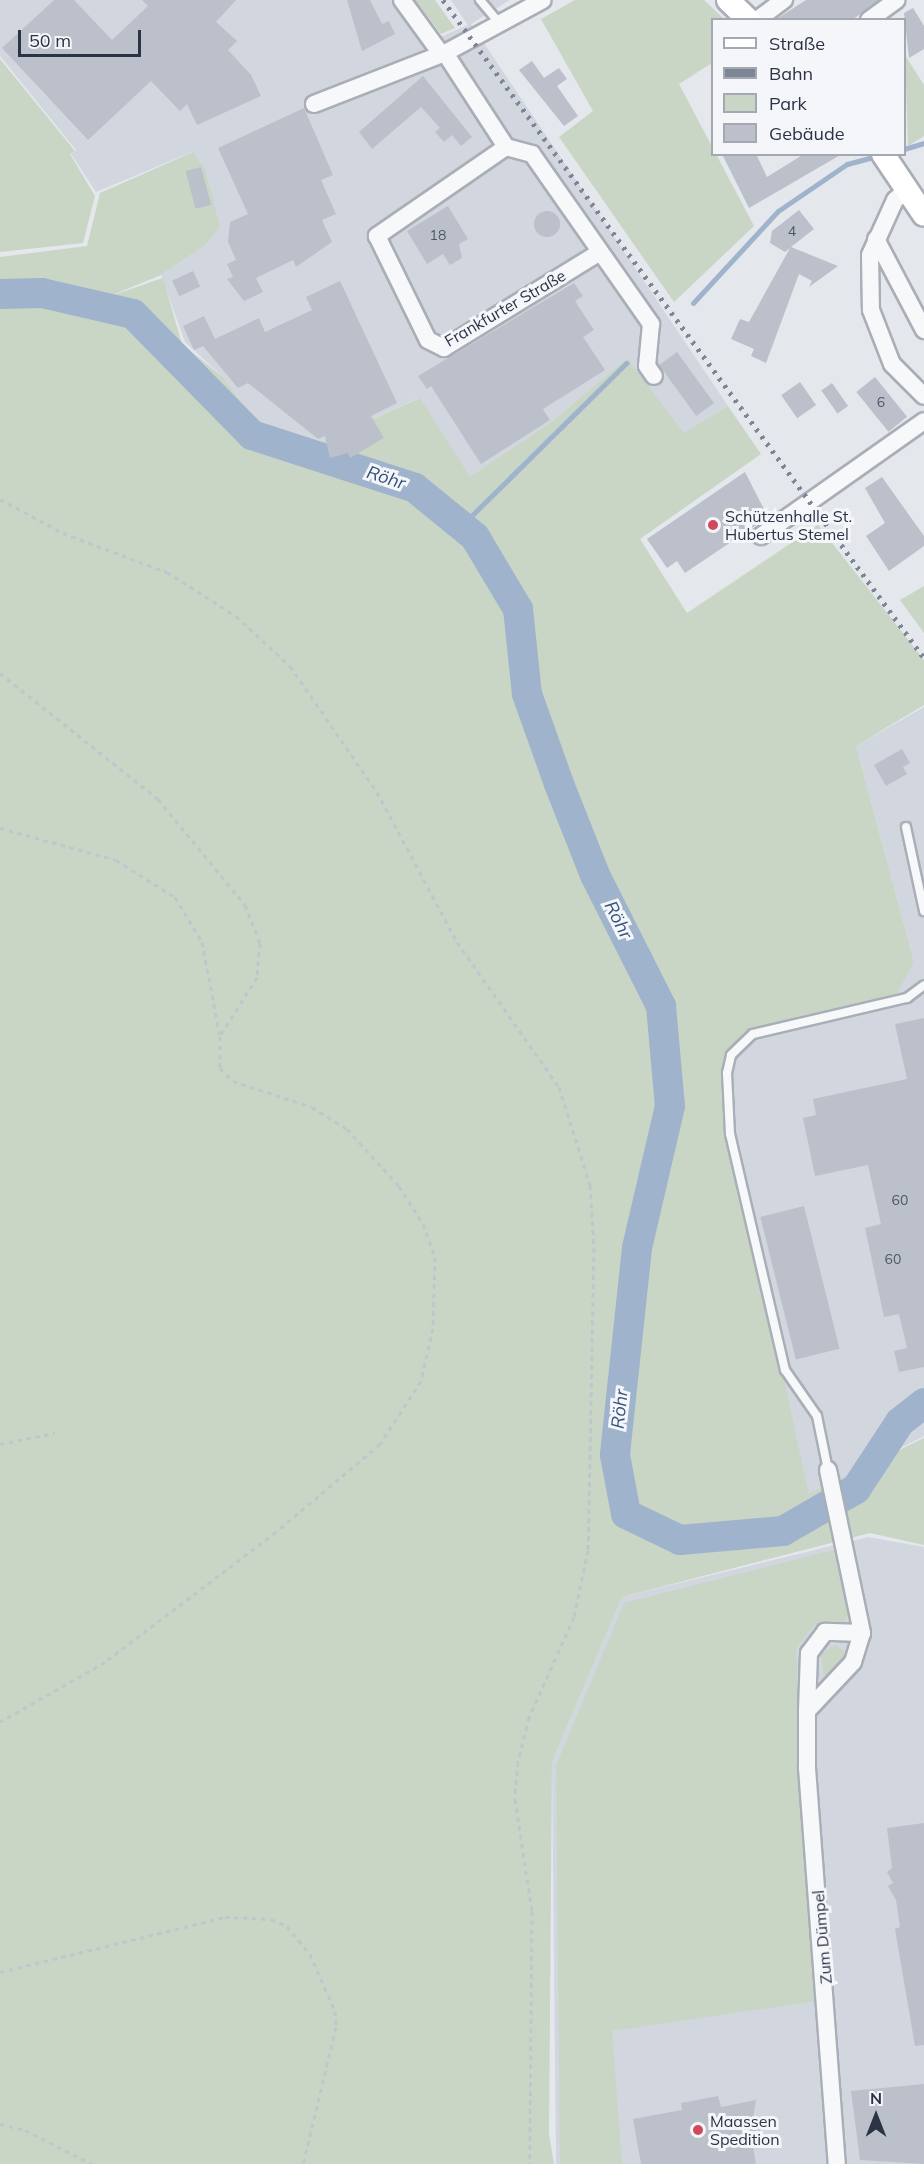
<!DOCTYPE html>
<meta charset="utf-8">
<style>
body{margin:0}
#map{position:relative;width:924px;height:2164px;overflow:hidden;background:#e4e7ec;font-family:Mulish,sans-serif}
div>[style]{position:absolute}
[style*='--x']{left:calc(var(--x)*1px);top:calc(var(--y)*1px);width:calc(var(--w)*1px);rotate:calc(var(--a)*1deg)}
.built>*{inset:0;background:#d2d6de}
.green>*{inset:0;background:#c9d6c5}
.stream>*{height:5px;margin:-2.5px;padding:0 2.5px;transform-origin:2.5px;border-radius:2.5px;background:#9fb4cc}
.river>*{height:30px;margin:-15px;padding:0 15px;transform-origin:15px;border-radius:15px;background:#9fb4cc}
.building>*{inset:0;background:#bbc0ca;transform-origin:0 0}
.round{border-radius:50%}
.path>*{height:3px;margin-top:-1.5px;transform-origin:0;background:repeating-linear-gradient(90deg,#c2c5cb 0 4.5px,transparent 0 9px)}
.roads{filter:drop-shadow(2px 0 #a9aeb7) drop-shadow(-2px 0 #a9aeb7) drop-shadow(0 2px #a9aeb7) drop-shadow(0 -2px #a9aeb7)}
.service>*{height:8px;margin:-4px;padding:0 4px;transform-origin:4px;border-radius:4px;background:#f7f8fa}
.minor>*{height:16px;margin:-8px;padding:0 8px;transform-origin:8px;border-radius:8px;background:#f7f8fa}
.secondary>*{height:22px;margin:-11px;padding:0 11px;transform-origin:11px;border-radius:11px;background:#fff}
.rail>*{height:4.5px;margin-top:-2.25px;transform-origin:0;background:repeating-linear-gradient(90deg,#7d8696 0 3px,transparent 0 9px)}
.dots>*{width:16px;height:16px;translate:-50% -50%;box-sizing:border-box;border:3px solid #f4f6f9;border-radius:50%}
span{translate:-50% -50%;white-space:nowrap;text-align:center;line-height:1.15;-webkit-text-stroke:6px #f4f6f9;paint-order:stroke}
.number-label{font-size:14px;color:#4f5766}
.number-label span{-webkit-text-stroke-width:0}
.street-label{font-size:16px;color:#2b3445}
.poi-label{font-size:16px;color:#2b3445}
.left{translate:0 -50%;text-align:left}
.water-label{font-size:18px;color:#34527a;font-style:italic}
.legend{position:absolute;left:711px;top:18px;width:195px;height:138px;box-sizing:border-box;background:#f4f6f9;border:2px solid #a4a8b1;margin:0;padding:8px 10px;list-style:none;font-size:18px;color:#2b3445}
.legend li{display:flex;align-items:center;gap:12px;height:30px}
.legend b{width:30px;border:2px solid #a4a8b1}
.north{position:absolute;left:846px;top:2086px;width:60px;height:60px;-webkit-text-stroke:4px #f4f6f9;paint-order:stroke;rotate:0deg;font-size:16px;font-weight:700;line-height:24px;text-align:center;color:#2b3445}
.north::after{content:'';display:block;margin:auto;width:21px;height:27px;background:#2b3445;clip-path:polygon(50% 0,100% 100%,50% 72%,0 100%)}
.scale{position:absolute;left:18px;top:30px;width:123px;height:27px;box-sizing:border-box;border:3px solid #2b3445;border-top:0;padding-left:8px;font-size:18px;line-height:21px;white-space:nowrap;color:#2b3445;-webkit-text-stroke:4px #f4f6f9;paint-order:stroke}
</style>
<div id="map">
<div class="built">
<div style="clip-path:polygon(0 0,394px 0,424px 44px,468px 25px,451px 0,510px 0,471px 24px,728px 406px,684px 434px,627px 358px,554px 420px,470px 478px,419px 398px,316px 444px,256px 423px,224px 378px,185px 342px,161px 275px,204px 246px,192px 152px,96px 192px,71px 154px,76px 150px,0 56px)"></div>
<div style="clip-path:polygon(924px 707px,924px 1436px,809px 1495px,721px 1085px,750px 1032px,914px 962px,856px 746px)"></div>
<div style="clip-path:polygon(868px 1537px,924px 1547px,924px 2164px,556px 2164px,552px 1762px,622px 1597px)"></div>
</div>
<div class="green">
<div style="clip-path:polygon(415px 0,435px 0,455px 28px,441px 34px)"></div>
<div style="clip-path:polygon(575px 0,704px 0,724px 19px,712px 20px,712px 63px,679px 84px,754px 226px,674px 302px,559px 137px,593px 111px,541px 19px)"></div>
<div style="clip-path:polygon(905px 55px,924px 85px,924px 136px,908px 146px)"></div>
<div style="clip-path:polygon(0 59px,75px 151px,70px 154px,95px 196px,83px 243px,0 252px)"></div>
<div style="clip-path:polygon(193px 152px,205px 169px,220px 227px,204px 246px,161px 275px,110px 296px,163px 278px,182px 344px,224px 378px,256px 423px,316px 444px,420px 398px,470px 477px,554px 420px,627px 358px,684px 433px,728px 406px,761px 454px,640px 539px,687px 613px,818px 525px,924px 660px,924px 705px,856px 746px,914px 962px,891px 1004px,751px 1032px,721px 1085px,809px 1494px,924px 1438px,924px 1545px,870px 1533px,622px 1597px,552px 1762px,549px 2134px,554px 2164px,0 2164px,0 257px,87px 246px,100px 193px)"></div>
<div style="clip-path:polygon(924px 586px,924px 633px,900px 600px)"></div>
<div style="clip-path:polygon(837px 1549px,850px 1611px,844px 1623px,814px 1625px,796px 1649px,817px 2001px,612px 2031px,622px 2164px,560px 2164px,556px 1766px,624px 1603px)"></div>
<div style="clip-path:polygon(835px 1645px,844px 1651px,844px 1660px,824px 1676px,821px 1654px)"></div>
</div>
<div class="stream">
<div style="--x:904;--y:149;--w:21;--a:-17"></div>
<div style="--x:693;--y:303;--w:125;--a:-47.3"></div>
<div style="--x:778;--y:211;--w:83;--a:-34.3"></div>
<div style="--x:847;--y:164;--w:31;--a:-15"></div>
<div style="--x:462;--y:525;--w:231;--a:-44.6"></div>
</div>
<div class="river">
<div style="--x:0;--y:294;--w:42;--a:-1.4"></div>
<div style="--x:42;--y:293;--w:93;--a:13"></div>
<div style="--x:133;--y:314;--w:170;--a:45.5"></div>
<div style="--x:252;--y:435;--w:171;--a:18"></div>
<div style="--x:415;--y:488;--w:77;--a:39.2"></div>
<div style="--x:475;--y:537;--w:84;--a:59.2"></div>
<div style="--x:518;--y:609;--w:85;--a:84"></div>
<div style="--x:527;--y:694;--w:96;--a:70.4"></div>
<div style="--x:559;--y:784;--w:98;--a:68.4"></div>
<div style="--x:595;--y:875;--w:147;--a:63.3"></div>
<div style="--x:661;--y:1006;--w:100;--a:84.9"></div>
<div style="--x:670;--y:1106;--w:146;--a:103.1"></div>
<div style="--x:637;--y:1248;--w:208;--a:96.1"></div>
<div style="--x:615;--y:1455;--w:60;--a:79.4"></div>
<div style="--x:626;--y:1514;--w:60;--a:25.7"></div>
<div style="--x:680;--y:1540;--w:103;--a:-5"></div>
<div style="--x:783;--y:1531;--w:84;--a:-29.9"></div>
<div style="--x:856;--y:1489;--w:80;--a:-56.7"></div>
<div style="--x:900;--y:1422;--w:31;--a:-38"></div>
</div>
<div class="building">
<div style="clip-path:polygon(54px 0,74px 0,112px 40px,148px 6px,142px 0,236px 0,216px 22px,237px 41px,228px 50px,251px 75px,261px 96px,197px 125px,187px 104px,180px 111px,151px 81px,88px 140px,2px 48px)"></div>
<div style="clip-path:polygon(347px 0,370px 0,382px 24px,389px 21px,395px 34px,362px 51px)"></div>
<div style="clip-path:polygon(806px 0,879px 0,852px 20px,775px 20px)"></div>
<div style="clip-path:polygon(913px 8px,924px 26px,924px 49px,909px 58px,904px 13px)"></div>
<div style="clip-path:polygon(532px 61px,544px 78px,559px 68px,567px 79px,557px 86px,578px 116px,564px 126px,519px 70px)"></div>
<div style="clip-path:polygon(423px 76px,472px 137px,461px 146px,452px 135px,444px 142px,435px 132px,440px 128px,421px 107px,372px 149px,359px 132px)"></div>
<div style="clip-path:polygon(304px 108px,333px 175px,321px 180px,336px 214px,322px 220px,332px 242px,296px 267px,293px 260px,256px 278px,263px 292px,244px 301px,227px 279px,233px 277px,227px 264px,236px 260px,228px 242px,230px 222px,248px 214px,218px 148px)"></div>
<div style="clip-path:polygon(722px 154px,756px 154px,767px 177px,804px 154px,842px 154px,749px 208px)"></div>
<div style="left:201px;top:167px;width:39px;height:16px;rotate:75deg"></div>
<div style="clip-path:polygon(448px 206px,468px 239px,459px 244px,462px 258px,450px 265px,443px 254px,427px 264px,407px 231px)"></div>
<div style="clip-path:polygon(799px 210px,814px 229px,791px 247px,838px 266px,809px 287px,812px 281px,799px 274px,766px 363px,751px 356px,754px 349px,731px 339px,740px 319px,749px 322px,790px 248px,785px 252px,770px 243px,772px 231px)"></div>
<div class="round" style="left:534px;top:211px;width:26px;height:26px"></div>
<div style="left:193px;top:271px;width:17px;height:23px;rotate:65deg"></div>
<div style="clip-path:polygon(340px 281px,397px 403px,371px 416px,384px 438px,350px 458px,348px 453px,330px 458px,325px 436px,318px 439px,248px 383px,238px 388px,203px 346px,194px 350px,183px 326px,204px 316px,215px 339px,259px 318px,265px 332px,312px 310px,306px 297px)"></div>
<div style="clip-path:polygon(574px 283px,583px 296px,575px 301px,594px 330px,583px 337px,605px 370px,543px 409px,550px 420px,481px 464px,431px 386px,427px 389px,418px 376px)"></div>
<div style="left:677px;top:352px;width:63px;height:22px;rotate:54deg"></div>
<div style="left:875px;top:377px;width:51px;height:24px;rotate:51deg"></div>
<div style="left:800px;top:382px;width:28px;height:23px;rotate:55deg"></div>
<div style="left:832px;top:383px;width:28px;height:13px;rotate:55deg"></div>
<div style="clip-path:polygon(745px 472px,768px 517px,685px 573px,677px 561px,667px 568px,647px 539px)"></div>
<div style="clip-path:polygon(882px 477px,924px 536px,924px 546px,889px 571px,866px 536px,885px 523px,865px 488px)"></div>
<div style="clip-path:polygon(902px 749px,910px 763px,903px 767px,907px 774px,886px 786px,874px 765px)"></div>
<div style="clip-path:polygon(924px 1018px,924px 1367px,899px 1372px,894px 1351px,907px 1348px,899px 1314px,884px 1317px,865px 1228px,881px 1224px,868px 1165px,815px 1176px,803px 1118px,816px 1115px,813px 1099px,907px 1079px,895px 1024px)"></div>
<div style="left:804px;top:1206px;width:147px;height:45px;rotate:76deg"></div>
<div style="clip-path:polygon(924px 1823px,924px 2045px,915px 2046px,895px 1929px,900px 1927px,896px 1900px,888px 1886px,893px 1883px,887px 1872px,892px 1868px,887px 1828px)"></div>
<div style="clip-path:polygon(924px 2084px,924px 2164px,860px 2160px,851px 2091px)"></div>
<div style="clip-path:polygon(718px 2096px,721px 2107px,756px 2100px,753px 2119px,762px 2135px,751px 2136px,756px 2164px,641px 2164px,633px 2119px,682px 2110px,681px 2103px)"></div>
</div>
<div class="path">
<div style="--x:0;--y:499;--w:72;--a:28.4"></div>
<div style="--x:63;--y:533;--w:111;--a:20.6"></div>
<div style="--x:167;--y:572;--w:82;--a:32.5"></div>
<div style="--x:236;--y:616;--w:74;--a:42.8"></div>
<div style="--x:290;--y:666;--w:153;--a:55.4"></div>
<div style="--x:377;--y:792;--w:170;--a:61.9"></div>
<div style="--x:457;--y:942;--w:177;--a:54.9"></div>
<div style="--x:559;--y:1087;--w:103;--a:72.4"></div>
<div style="--x:590;--y:1185;--w:63;--a:86.4"></div>
<div style="--x:594;--y:1248;--w:302;--a:91.1"></div>
<div style="--x:588;--y:1550;--w:68;--a:101.8"></div>
<div style="--x:574;--y:1617;--w:110;--a:114.2"></div>
<div style="--x:529;--y:1717;--w:46;--a:103.7"></div>
<div style="--x:518;--y:1762;--w:37;--a:95"></div>
<div style="--x:515;--y:1799;--w:113;--a:81.4"></div>
<div style="--x:532;--y:1911;--w:253;--a:90.5"></div>
<div style="--x:0;--y:673;--w:202;--a:38.6"></div>
<div style="--x:158;--y:799;--w:137;--a:50.6"></div>
<div style="--x:245;--y:905;--w:41;--a:68.5"></div>
<div style="--x:260;--y:943;--w:34;--a:95"></div>
<div style="--x:257;--y:977;--w:70;--a:122.1"></div>
<div style="--x:220;--y:1036;--w:32;--a:90"></div>
<div style="--x:220;--y:1068;--w:18;--a:45"></div>
<div style="--x:233;--y:1081;--w:83;--a:18.2"></div>
<div style="--x:312;--y:1107;--w:41;--a:32.2"></div>
<div style="--x:347;--y:1129;--w:77;--a:47.6"></div>
<div style="--x:399;--y:1186;--w:45;--a:57.7"></div>
<div style="--x:423;--y:1224;--w:35;--a:70"></div>
<div style="--x:435;--y:1257;--w:71;--a:91.6"></div>
<div style="--x:433;--y:1328;--w:54;--a:102.8"></div>
<div style="--x:421;--y:1381;--w:75;--a:123.1"></div>
<div style="--x:380;--y:1444;--w:136;--a:139.8"></div>
<div style="--x:276;--y:1532;--w:215;--a:142.8"></div>
<div style="--x:105;--y:1662;--w:121;--a:150.3"></div>
<div style="--x:0;--y:828;--w:120;--a:15.4"></div>
<div style="--x:116;--y:860;--w:70;--a:32.1"></div>
<div style="--x:175;--y:897;--w:52;--a:59"></div>
<div style="--x:202;--y:942;--w:96;--a:79.2"></div>
<div style="--x:0;--y:1444;--w:56;--a:-11.3"></div>
<div style="--x:0;--y:1972;--w:232;--a:-13.7"></div>
<div style="--x:225;--y:1917;--w:46;--a:2.5"></div>
<div style="--x:271;--y:1919;--w:17;--a:24"></div>
<div style="--x:287;--y:1926;--w:36;--a:51"></div>
<div style="--x:310;--y:1954;--w:62;--a:66.3"></div>
<div style="--x:335;--y:2011;--w:16;--a:86"></div>
<div style="--x:336;--y:2027;--w:141;--a:103.5"></div>
<div style="--x:0;--y:2124;--w:26;--a:13"></div>
<div style="--x:25;--y:2130;--w:75;--a:26.9"></div>
</div>
<div class="roads">
<div class="service">
<div style="--x:480;--y:0;--w:31;--a:50"></div>
<div style="--x:906;--y:827;--w:86;--a:77.9"></div>
<div style="--x:828;--y:1470;--w:55;--a:-101.5"></div>
<div style="--x:817;--y:1416;--w:56;--a:-124.8"></div>
<div style="--x:785;--y:1370;--w:242;--a:-103.1"></div>
<div style="--x:730;--y:1134;--w:61;--a:-92.8"></div>
<div style="--x:727;--y:1073;--w:18;--a:-77"></div>
<div style="--x:731;--y:1055;--w:30;--a:-44"></div>
<div style="--x:753;--y:1034;--w:158;--a:-13.2"></div>
<div style="--x:907;--y:998;--w:21;--a:-37"></div>
</div>
<div class="minor">
<div style="--x:402;--y:0;--w:63;--a:54"></div>
<div style="--x:757;--y:20;--w:34;--a:-37"></div>
<div style="--x:869;--y:20;--w:34;--a:-36"></div>
<div style="--x:445;--y:53;--w:112;--a:57"></div>
<div style="--x:506;--y:147;--w:27;--a:15"></div>
<div style="--x:532;--y:154;--w:208;--a:55"></div>
<div style="--x:651;--y:324;--w:42;--a:95.4"></div>
<div style="--x:647;--y:366;--w:12;--a:55"></div>
<div style="--x:314;--y:104;--w:141;--a:-21.3"></div>
<div style="--x:445;--y:53;--w:111;--a:-28.4"></div>
<div style="--x:506;--y:147;--w:157;--a:145.4"></div>
<div style="--x:377;--y:236;--w:116;--a:63.9"></div>
<div style="--x:428;--y:340;--w:18;--a:27"></div>
<div style="--x:444;--y:348;--w:183;--a:-31.6"></div>
<div style="--x:907;--y:189;--w:16;--a:137"></div>
<div style="--x:895;--y:200;--w:60;--a:114.4"></div>
<div style="--x:870;--y:255;--w:55;--a:89"></div>
<div style="--x:871;--y:310;--w:58;--a:68.7"></div>
<div style="--x:892;--y:364;--w:45;--a:45"></div>
<div style="--x:876;--y:239;--w:103;--a:62.2"></div>
<div style="--x:761;--y:536;--w:199;--a:-35.2"></div>
<div style="--x:828;--y:1470;--w:167;--a:78.2"></div>
<div style="--x:807;--y:1711;--w:67;--a:-46.8"></div>
<div style="--x:853;--y:1662;--w:30;--a:-73"></div>
<div style="--x:862;--y:1633;--w:37;--a:-178"></div>
<div style="--x:825;--y:1632;--w:26;--a:127"></div>
<div style="--x:809;--y:1653;--w:58;--a:92"></div>
<div style="--x:807;--y:1711;--w:57;--a:90"></div>
<div style="--x:807;--y:1768;--w:397;--a:85.7"></div>
</div>
<div class="secondary">
<div style="--x:728;--y:0;--w:29;--a:44"></div>
<div style="--x:883;--y:154;--w:73;--a:56.1"></div>
</div>
</div>
<div class="rail">
<div style="--x:443;--y:0;--w:815;--a:53.83"></div>
</div>
<div class="dots">
<div style="left:713px;top:525px;background:#d1495b"></div>
<div style="left:698px;top:2130px;background:#d1495b"></div>
</div>
<div class="number-label">
<span style="left:792px;top:231px">4</span>
<span style="left:438px;top:235px">18</span>
<span style="left:881px;top:402px">6</span>
<span style="left:900px;top:1200px">60</span>
<span style="left:893px;top:1259px">60</span>
</div>
<div class="street-label">
<span style="left:505px;top:308px;rotate:-30deg">Frankfurter Straße</span>
<span style="left:822px;top:1937px;rotate:-95deg">Zum Dümpel</span>
</div>
<div class="poi-label">
<span class="left" style="left:725px;top:525px">Schützenhalle St.<br>Hubertus Stemel</span>
<span class="left" style="left:710px;top:2130px">Maassen<br>Spedition</span>
</div>
<div class="water-label">
<span style="left:386px;top:478px;rotate:18deg">Röhr</span>
<span style="left:618px;top:920px;rotate:63deg">Röhr</span>
<span style="left:620px;top:1409px;rotate:-84deg">Röhr</span>
</div>
<ul class="legend">
<li><b style="height:8px;background:#fff"></b>Straße</li>
<li><b style="height:8px;background:#7d8696"></b>Bahn</li>
<li><b style="height:16px;background:#c9d6c5"></b>Park</li>
<li><b style="height:16px;background:#bbc0ca"></b>Gebäude</li>
</ul>
<div class="north">N</div>
<div class="scale">50 m</div>
</div>
